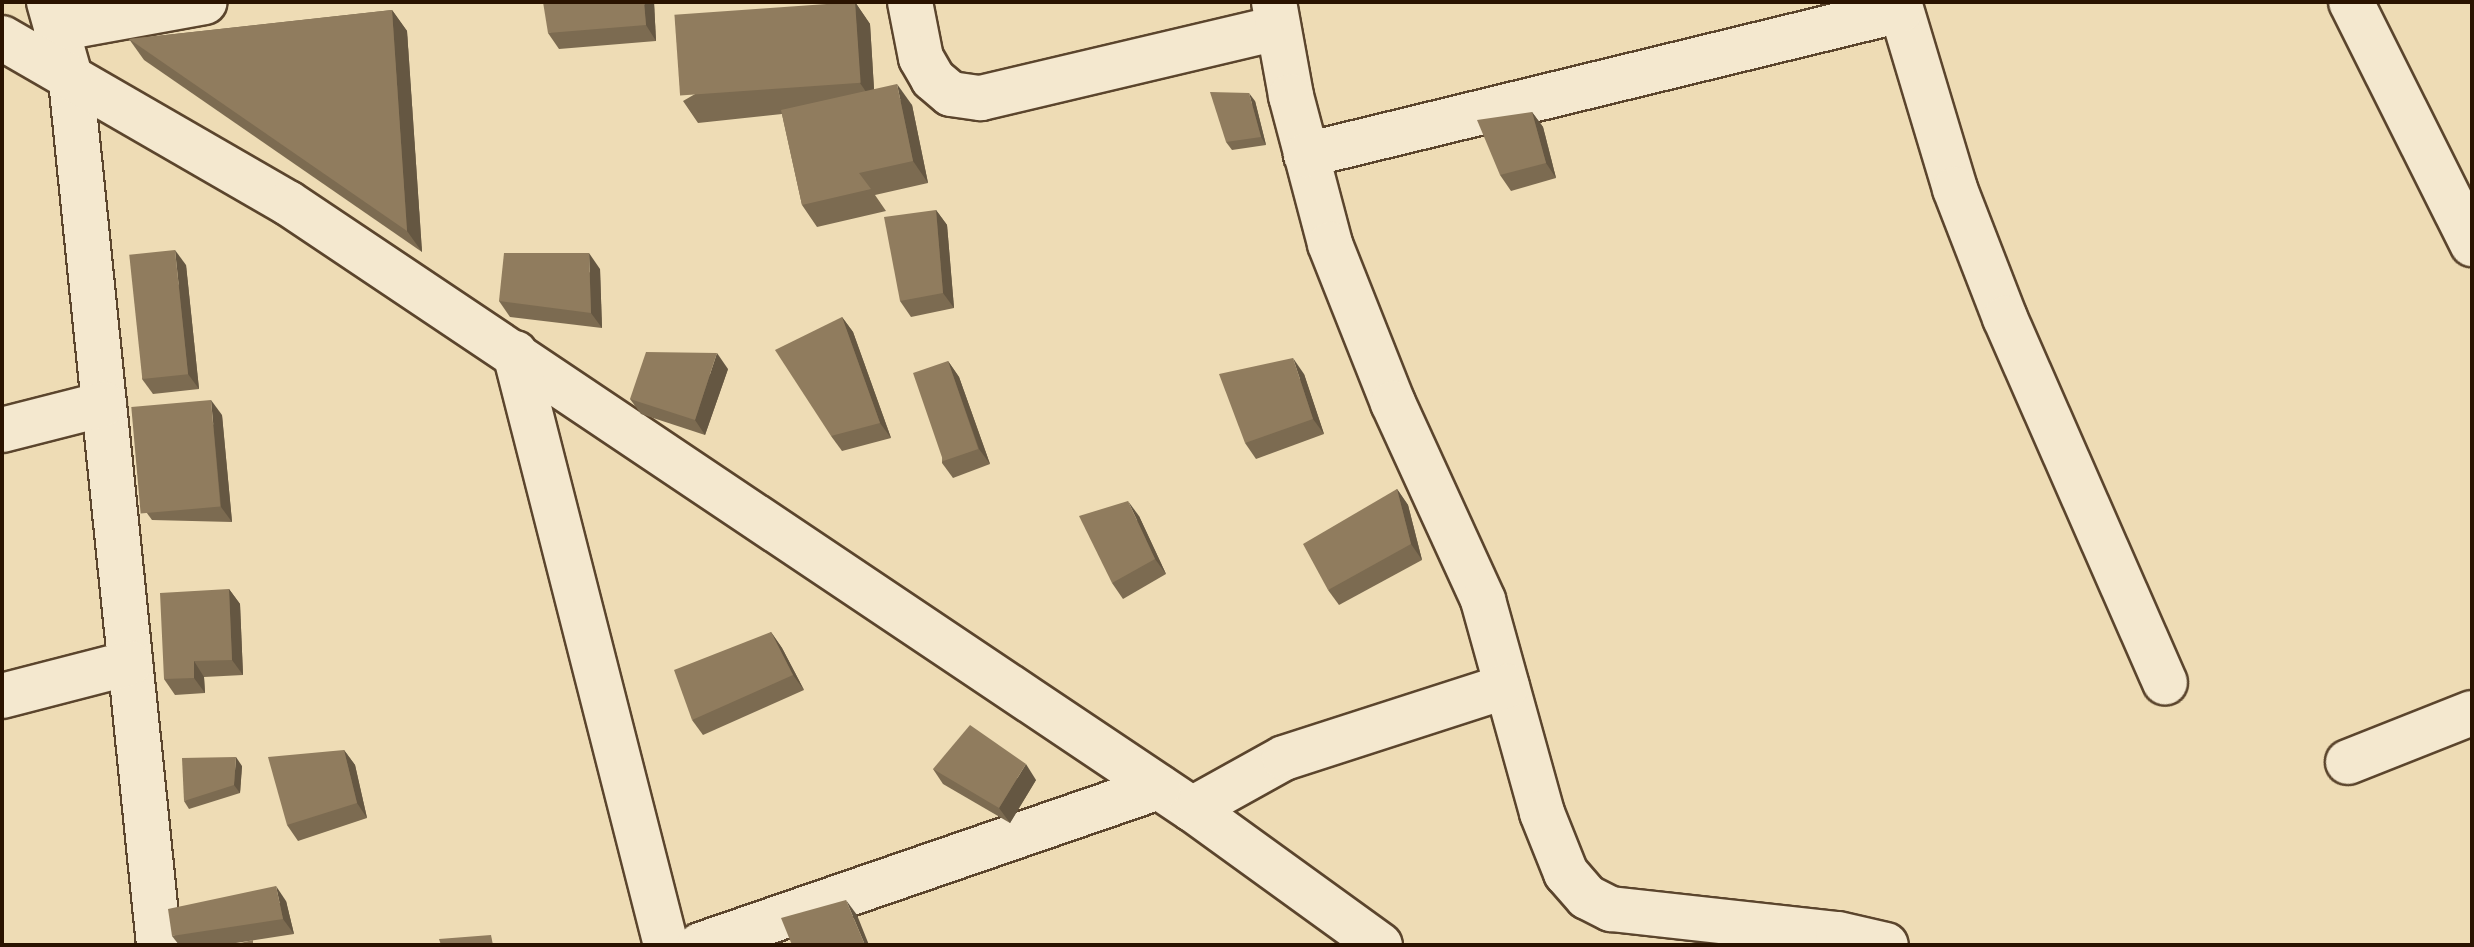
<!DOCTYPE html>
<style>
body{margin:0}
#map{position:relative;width:2474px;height:947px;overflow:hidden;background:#eedcb5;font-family:"IM FELL Double Pica",serif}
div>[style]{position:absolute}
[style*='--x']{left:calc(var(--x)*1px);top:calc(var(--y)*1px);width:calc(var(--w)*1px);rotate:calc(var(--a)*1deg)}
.roads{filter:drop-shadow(2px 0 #5b452d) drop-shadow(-2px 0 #5b452d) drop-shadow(0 2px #5b452d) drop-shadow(0 -2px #5b452d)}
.minor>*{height:44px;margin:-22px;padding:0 22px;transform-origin:22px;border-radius:22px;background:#f4e8cf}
.wall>*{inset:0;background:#7c6b51}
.shaded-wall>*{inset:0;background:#655742}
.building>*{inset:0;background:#907c5e;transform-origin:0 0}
span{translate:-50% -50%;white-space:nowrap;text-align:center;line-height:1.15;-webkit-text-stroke:7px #f4e8cf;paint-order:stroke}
.frame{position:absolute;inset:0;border:4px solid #2a1300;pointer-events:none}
</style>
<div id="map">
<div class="roads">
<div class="minor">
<div style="--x:49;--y:2;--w:81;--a:74.2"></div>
<div style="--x:71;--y:80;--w:869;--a:84.19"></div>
<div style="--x:910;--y:2;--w:57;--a:78.9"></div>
<div style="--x:921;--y:58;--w:24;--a:60"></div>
<div style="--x:933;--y:79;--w:23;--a:40"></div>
<div style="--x:951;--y:94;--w:30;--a:8"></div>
<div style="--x:981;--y:98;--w:305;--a:-13.3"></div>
<div style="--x:1274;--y:2;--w:96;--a:79.7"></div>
<div style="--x:1291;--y:96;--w:153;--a:75.2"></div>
<div style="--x:1330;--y:244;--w:171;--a:68.4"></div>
<div style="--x:1393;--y:403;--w:217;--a:65.4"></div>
<div style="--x:1483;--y:600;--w:221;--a:74.5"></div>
<div style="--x:1542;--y:813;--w:65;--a:68.2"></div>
<div style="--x:1566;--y:873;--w:32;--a:49"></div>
<div style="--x:1587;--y:897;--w:27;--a:27"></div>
<div style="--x:1611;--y:909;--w:228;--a:6.3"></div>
<div style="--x:1838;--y:934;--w:49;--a:12.9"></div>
<div style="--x:1899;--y:2;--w:195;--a:73.3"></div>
<div style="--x:1955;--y:189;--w:138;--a:68.8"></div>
<div style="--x:2005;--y:318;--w:398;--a:66.3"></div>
<div style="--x:2351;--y:2;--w:271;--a:63.4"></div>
<div style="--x:56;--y:29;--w:151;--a:-10.3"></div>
<div style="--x:2;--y:38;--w:330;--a:30"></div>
<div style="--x:288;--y:203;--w:1088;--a:33.84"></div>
<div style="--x:1192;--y:809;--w:232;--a:35.9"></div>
<div style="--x:1306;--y:155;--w:612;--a:-13.7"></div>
<div style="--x:515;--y:353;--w:611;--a:75.69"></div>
<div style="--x:2;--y:430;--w:105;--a:-14.3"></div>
<div style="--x:2;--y:696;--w:132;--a:-14.5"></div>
<div style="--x:2348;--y:762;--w:133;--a:-21.6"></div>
<div style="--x:1192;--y:809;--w:105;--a:-29"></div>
<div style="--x:1284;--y:758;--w:234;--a:-17.9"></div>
<div style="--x:700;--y:945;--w:485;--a:-19"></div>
</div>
</div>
<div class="wall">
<div style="clip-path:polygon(654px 2px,656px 41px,559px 49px,548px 33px)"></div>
<div style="clip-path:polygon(855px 2px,870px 24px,874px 89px,912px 105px,928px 183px,875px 195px,886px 211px,817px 227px,802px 205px,782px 114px,698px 123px,683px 101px)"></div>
<div style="clip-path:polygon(392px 10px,407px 31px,422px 252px,144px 60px,129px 39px)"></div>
<div style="clip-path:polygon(1255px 101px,1266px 145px,1232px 150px,1226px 142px)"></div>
<div style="clip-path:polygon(1532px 112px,1543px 127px,1556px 178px,1511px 191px,1500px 175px)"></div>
<div style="clip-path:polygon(936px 210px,947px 225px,954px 308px,911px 317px,900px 301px)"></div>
<div style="clip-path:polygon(186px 265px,199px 389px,153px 394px,142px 379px)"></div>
<div style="clip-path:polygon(600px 269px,602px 328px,510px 317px,499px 301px)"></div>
<div style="clip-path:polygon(842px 317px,853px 332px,891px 438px,842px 451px,831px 436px)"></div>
<div style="clip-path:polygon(948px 361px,959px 377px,990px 464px,953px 478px,942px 463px)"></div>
<div style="clip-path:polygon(728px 369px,705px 435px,641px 414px,630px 399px)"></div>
<div style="clip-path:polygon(1304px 374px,1324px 434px,1256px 459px,1245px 443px)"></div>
<div style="clip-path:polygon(222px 415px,232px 522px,152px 520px,141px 505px)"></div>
<div style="clip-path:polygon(1397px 489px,1408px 505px,1422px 560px,1339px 605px,1328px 590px)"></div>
<div style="clip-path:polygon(1139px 516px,1166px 574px,1123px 599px,1112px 583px)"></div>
<div style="clip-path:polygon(229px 589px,240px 604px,243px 675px,204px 677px,205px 693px,175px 695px,164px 679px)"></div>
<div style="clip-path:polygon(771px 632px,782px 648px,804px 690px,703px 735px,692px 720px)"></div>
<div style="clip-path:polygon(344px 750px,355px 765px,367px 818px,298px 841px,287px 825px)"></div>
<div style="clip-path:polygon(242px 766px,240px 793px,189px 809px,184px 801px)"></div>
<div style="clip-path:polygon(933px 769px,1036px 780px,1010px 823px,943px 784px)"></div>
<div style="clip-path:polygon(286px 901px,294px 934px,223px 945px,179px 945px,172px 936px)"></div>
</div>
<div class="shaded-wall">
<div style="clip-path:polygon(644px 2px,654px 2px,656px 41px,646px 25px)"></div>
<div style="clip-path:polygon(855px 2px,870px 24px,875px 105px,860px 83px)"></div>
<div style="clip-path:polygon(392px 10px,407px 31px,422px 252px,407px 231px)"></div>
<div style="clip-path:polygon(897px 84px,912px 105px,928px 183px,913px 161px)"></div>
<div style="clip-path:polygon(1249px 93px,1255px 101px,1266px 145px,1261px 137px)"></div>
<div style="clip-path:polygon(1532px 112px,1543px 127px,1556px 178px,1546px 163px)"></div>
<div style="clip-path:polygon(936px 210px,947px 225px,954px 308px,943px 293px)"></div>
<div style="clip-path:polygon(175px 250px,186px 265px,199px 389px,188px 374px)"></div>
<div style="clip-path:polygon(589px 253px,600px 269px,602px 328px,591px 313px)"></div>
<div style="clip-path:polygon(842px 317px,853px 332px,891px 438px,880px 423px)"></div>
<div style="clip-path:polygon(717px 353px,728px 369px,705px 435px,695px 420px)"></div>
<div style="clip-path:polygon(1293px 358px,1304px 374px,1324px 434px,1313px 419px)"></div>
<div style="clip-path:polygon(948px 361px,959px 377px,990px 464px,979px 449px)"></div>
<div style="clip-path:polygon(211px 400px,222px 415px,232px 522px,221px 507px)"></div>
<div style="clip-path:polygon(1397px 489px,1408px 505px,1422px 560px,1411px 544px)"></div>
<div style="clip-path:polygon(1128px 501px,1139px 516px,1166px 574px,1155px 559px)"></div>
<div style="clip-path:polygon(229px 589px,240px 604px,243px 675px,232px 660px)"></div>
<div style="clip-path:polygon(771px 632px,782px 648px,804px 690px,793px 675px)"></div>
<div style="clip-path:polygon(194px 661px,204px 677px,205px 693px,194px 678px)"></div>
<div style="clip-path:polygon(344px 750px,355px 765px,367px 818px,357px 803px)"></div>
<div style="clip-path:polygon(236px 757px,242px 766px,240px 793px,234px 785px)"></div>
<div style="clip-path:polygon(1026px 764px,1036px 780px,1010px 823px,999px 808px)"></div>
<div style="clip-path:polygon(276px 886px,286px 901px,294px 934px,283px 919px)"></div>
<div style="clip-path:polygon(846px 900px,857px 915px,869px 945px,865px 945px)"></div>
</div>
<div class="building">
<div style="clip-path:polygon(543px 2px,644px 2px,646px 25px,548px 33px)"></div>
<div style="left:855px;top:2px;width:81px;height:181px;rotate:86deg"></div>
<div style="clip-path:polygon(392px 10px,407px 231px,129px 39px)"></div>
<div style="clip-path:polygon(897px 84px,913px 161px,859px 173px,871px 189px,802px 205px,781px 110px)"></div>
<div style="clip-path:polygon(1210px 92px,1249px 93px,1261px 137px,1226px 142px)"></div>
<div style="clip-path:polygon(1532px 112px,1546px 163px,1500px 175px,1477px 120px)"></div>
<div style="clip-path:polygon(936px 210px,943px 293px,900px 301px,884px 217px)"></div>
<div style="left:175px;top:250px;width:125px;height:46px;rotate:84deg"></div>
<div style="clip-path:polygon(504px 253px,589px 253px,591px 313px,499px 301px)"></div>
<div style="clip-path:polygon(842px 317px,880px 423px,831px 436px,775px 350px)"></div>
<div style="clip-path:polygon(646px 352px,717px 353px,695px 420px,630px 399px)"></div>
<div style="clip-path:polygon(1293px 358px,1313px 419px,1245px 443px,1219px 374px)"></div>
<div style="left:948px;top:361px;width:93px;height:37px;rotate:71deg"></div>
<div style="left:211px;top:400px;width:107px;height:80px;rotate:85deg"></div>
<div style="clip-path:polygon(1397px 489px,1411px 544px,1328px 590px,1303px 544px)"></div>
<div style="clip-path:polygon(1128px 501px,1155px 559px,1112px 583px,1079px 516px)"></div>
<div style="clip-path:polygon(229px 589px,232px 660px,194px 661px,194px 678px,164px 679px,160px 593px)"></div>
<div style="clip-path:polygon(771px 632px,793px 675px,692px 720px,674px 670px)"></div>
<div style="clip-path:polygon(970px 725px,1026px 764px,999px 808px,933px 769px)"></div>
<div style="clip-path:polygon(344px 750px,357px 803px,287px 825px,268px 757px)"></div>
<div style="clip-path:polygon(236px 757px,234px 785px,184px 801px,182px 758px)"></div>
<div style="clip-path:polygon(276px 886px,283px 919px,172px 936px,168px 909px)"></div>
<div style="clip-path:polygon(846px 900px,865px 945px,792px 945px,781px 918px)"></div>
<div style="clip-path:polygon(491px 935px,493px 945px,441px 945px,439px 939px)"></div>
<div style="clip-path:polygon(253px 940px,253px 945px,232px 945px)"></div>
</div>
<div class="frame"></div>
</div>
